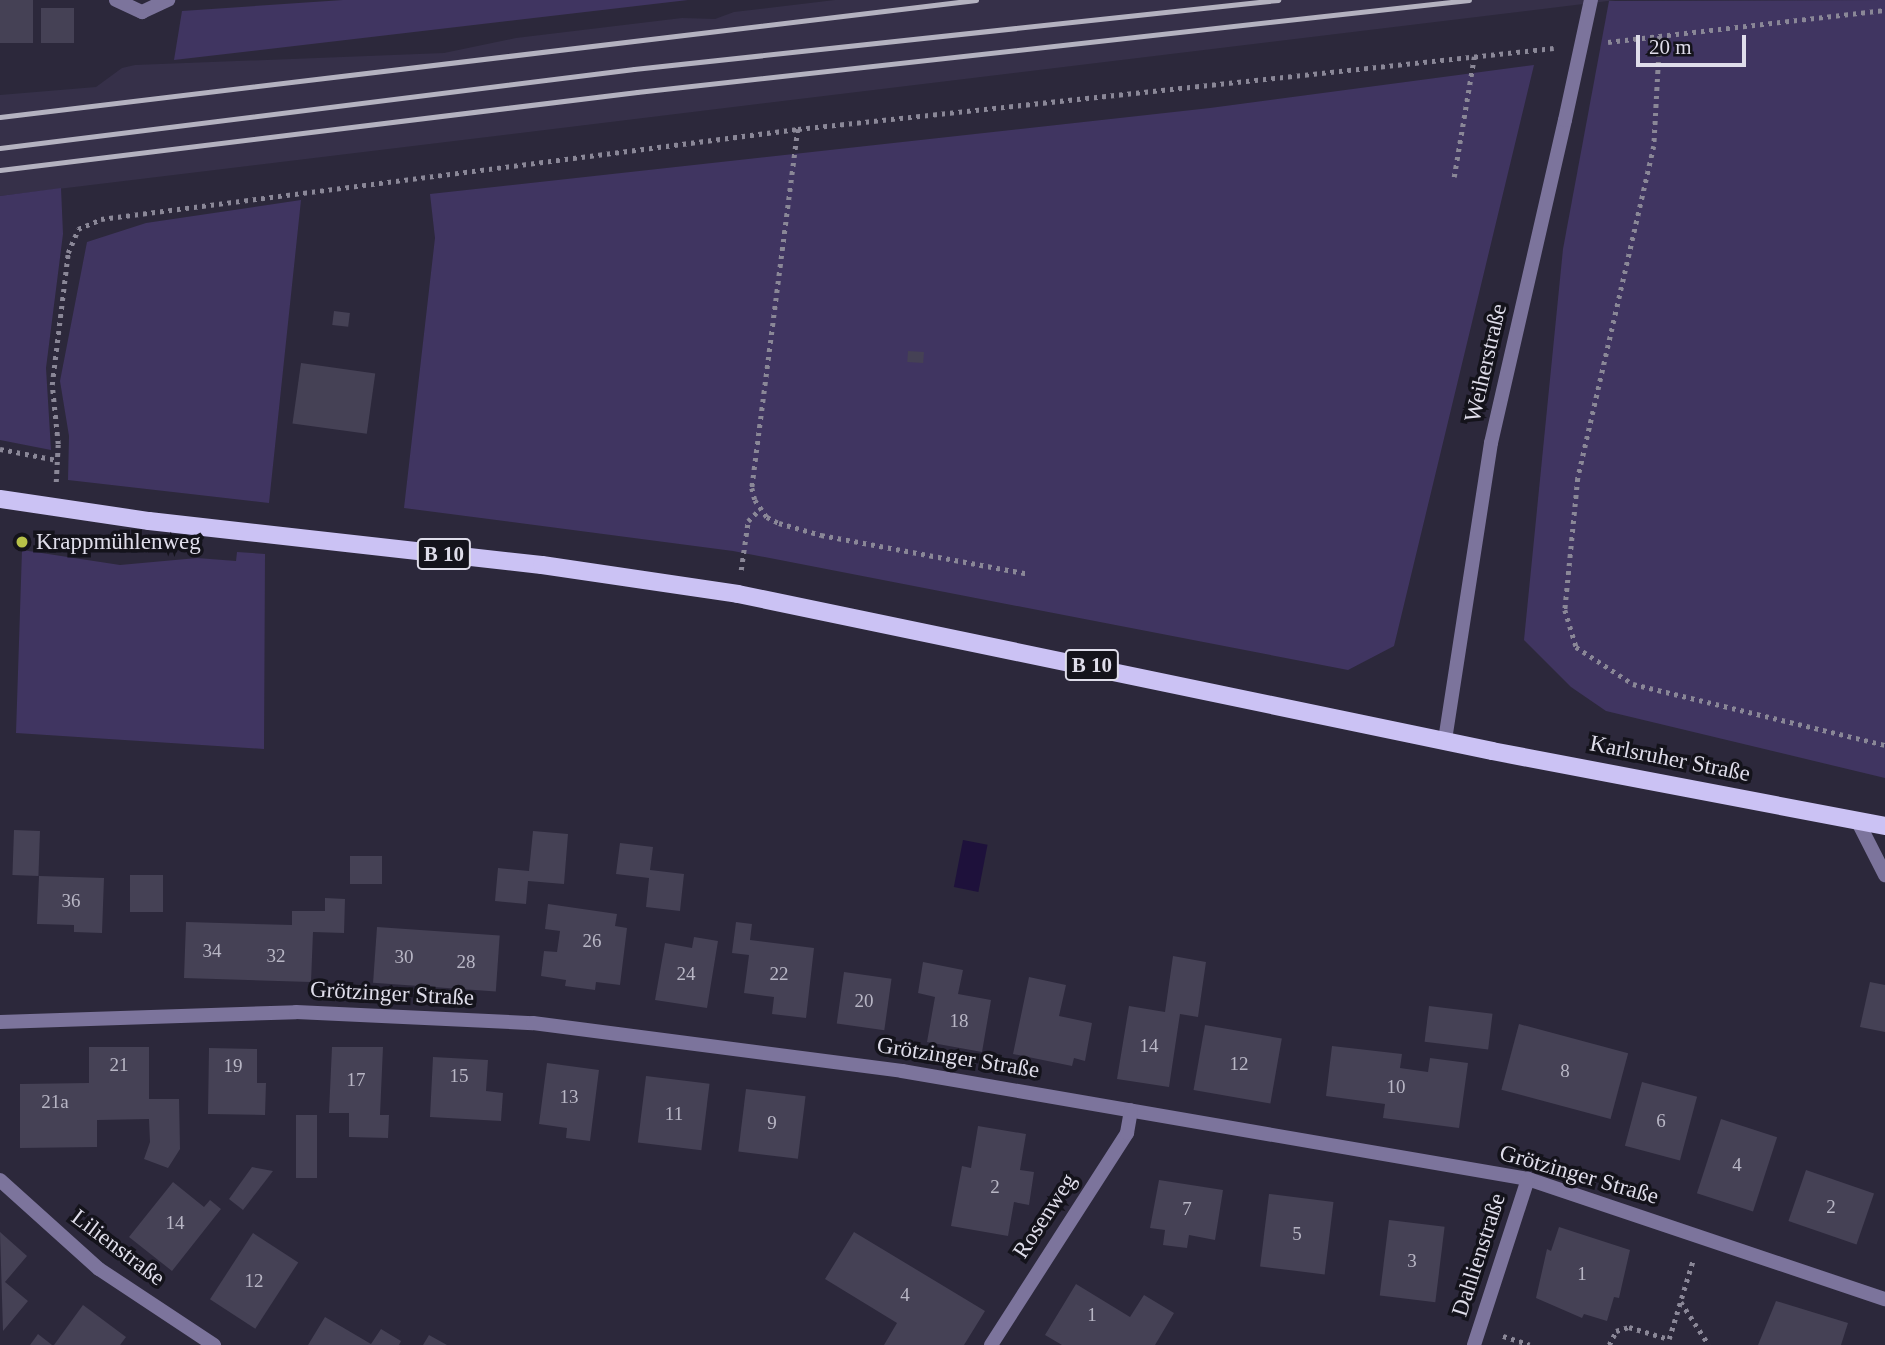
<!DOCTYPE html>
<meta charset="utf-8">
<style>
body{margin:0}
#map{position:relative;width:1885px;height:1345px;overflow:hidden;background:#2c283b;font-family:Georgia,serif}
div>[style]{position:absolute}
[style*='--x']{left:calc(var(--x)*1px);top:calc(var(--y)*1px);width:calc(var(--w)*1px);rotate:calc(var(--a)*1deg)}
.built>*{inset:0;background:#363049}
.green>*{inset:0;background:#403561}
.water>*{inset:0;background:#1e113b;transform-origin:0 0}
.building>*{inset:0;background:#454155;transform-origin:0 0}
.path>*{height:4.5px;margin-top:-2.25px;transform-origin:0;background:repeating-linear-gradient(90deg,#8a8797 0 3.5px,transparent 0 8.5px)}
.service>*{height:14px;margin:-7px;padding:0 7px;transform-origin:7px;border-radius:7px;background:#7c749c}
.minor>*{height:14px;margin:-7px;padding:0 7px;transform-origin:7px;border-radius:7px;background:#7c749c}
.primary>*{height:18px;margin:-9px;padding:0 9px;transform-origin:9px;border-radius:9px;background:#cbc2f4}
.rail>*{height:5px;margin:-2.5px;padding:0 2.5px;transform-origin:2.5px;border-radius:2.5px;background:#b4b2c0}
.minor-bridge>*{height:14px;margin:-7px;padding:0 7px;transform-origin:7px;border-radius:7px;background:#7c749c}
.dots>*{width:19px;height:19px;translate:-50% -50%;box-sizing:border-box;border:4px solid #14131b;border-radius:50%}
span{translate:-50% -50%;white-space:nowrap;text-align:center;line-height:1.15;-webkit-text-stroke:7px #14131b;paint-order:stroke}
.number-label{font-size:19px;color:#b8b6c5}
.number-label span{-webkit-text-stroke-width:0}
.shield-label span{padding:2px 5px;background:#14131b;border:2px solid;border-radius:5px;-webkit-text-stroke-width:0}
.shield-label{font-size:21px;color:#dfddea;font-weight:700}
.street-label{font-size:23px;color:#dfddea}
.poi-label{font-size:23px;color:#dfddea}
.left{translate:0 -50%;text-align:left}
.scale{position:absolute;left:1636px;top:35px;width:110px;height:32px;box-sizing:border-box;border:4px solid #dfddea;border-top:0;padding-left:9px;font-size:21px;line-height:24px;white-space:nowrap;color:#dfddea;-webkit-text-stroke:5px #14131b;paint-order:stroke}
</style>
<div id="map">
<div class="built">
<div style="clip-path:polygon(835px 0,1616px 0,0 196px,0 95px,96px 87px,122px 68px,135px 65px,444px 53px,516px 38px,682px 18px,715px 19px,734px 12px)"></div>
</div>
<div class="green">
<div style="clip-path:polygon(343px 0,688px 0,174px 60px,182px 11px)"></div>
<div style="clip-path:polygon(1885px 0,1885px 778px,1606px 711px,1571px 687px,1524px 640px,1563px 249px,1609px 1px)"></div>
<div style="clip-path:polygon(1534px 65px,1394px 646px,1348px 670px,733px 551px,404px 508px,435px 238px,430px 194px,1210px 108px)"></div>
<div style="clip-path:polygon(61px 188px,63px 234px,46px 368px,51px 450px,0 440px,0 196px)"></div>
<div style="clip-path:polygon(301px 200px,269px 503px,68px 480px,69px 436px,60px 381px,87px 242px,146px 223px)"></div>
<div style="clip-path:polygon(22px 550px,120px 565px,197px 558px,236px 561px,237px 552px,265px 554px,264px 749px,16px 733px)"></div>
</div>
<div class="water">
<div style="left:963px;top:840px;width:25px;height:48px;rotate:11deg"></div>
</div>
<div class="building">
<div style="left:0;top:0;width:33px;height:43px"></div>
<div style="left:41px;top:8px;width:33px;height:35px"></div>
<div style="left:334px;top:311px;width:16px;height:14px;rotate:7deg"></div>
<div style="left:908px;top:351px;width:16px;height:11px;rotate:4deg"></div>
<div style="left:301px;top:363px;width:75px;height:61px;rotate:8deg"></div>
<div style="left:14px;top:830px;width:26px;height:45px;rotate:2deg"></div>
<div style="clip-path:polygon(533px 831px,568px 834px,564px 884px,528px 881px,526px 904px,495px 901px,498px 868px,529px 871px)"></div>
<div style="clip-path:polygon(620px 843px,653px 847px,650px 870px,684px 874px,680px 911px,646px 907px,649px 878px,616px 874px)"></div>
<div style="left:350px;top:856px;width:32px;height:28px"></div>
<div style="left:130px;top:875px;width:33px;height:37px"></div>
<div style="clip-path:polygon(39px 876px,104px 878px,102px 933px,74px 932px,74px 925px,37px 924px)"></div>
<div style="clip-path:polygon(325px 898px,345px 899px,344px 933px,313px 932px,311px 982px,184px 978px,186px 922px,292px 925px,292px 911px,325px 911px)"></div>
<div style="clip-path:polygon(548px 904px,617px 914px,615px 926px,627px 928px,620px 985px,596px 982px,595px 990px,565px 986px,566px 980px,541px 976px,544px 951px,557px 952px,560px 931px,545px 929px)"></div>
<div style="clip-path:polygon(736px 922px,752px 924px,750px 940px,814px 948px,806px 1018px,772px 1014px,774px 997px,744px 993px,749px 955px,732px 953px)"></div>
<div style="left:377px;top:927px;width:123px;height:56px;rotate:4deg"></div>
<div style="clip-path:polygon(694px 937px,718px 941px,707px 1008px,655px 1000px,665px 943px,692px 948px)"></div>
<div style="clip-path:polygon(1173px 956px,1206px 962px,1198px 1017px,1180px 1014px,1169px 1087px,1117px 1079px,1129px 1006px,1165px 1012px)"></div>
<div style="clip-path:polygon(923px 962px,963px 970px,958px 994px,991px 1000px,982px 1052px,927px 1042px,935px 997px,918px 993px)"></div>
<div style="left:844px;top:972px;width:48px;height:52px;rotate:8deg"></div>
<div style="clip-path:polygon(1029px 977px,1066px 985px,1059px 1016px,1092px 1023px,1085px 1061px,1074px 1058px,1072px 1066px,1013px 1054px)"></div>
<div style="clip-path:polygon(1870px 982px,1885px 985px,1885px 1032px,1860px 1027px)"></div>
<div style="left:1429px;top:1006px;width:64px;height:36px;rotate:7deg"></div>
<div style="left:1519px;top:1024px;width:113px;height:68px;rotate:15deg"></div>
<div style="left:1205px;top:1025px;width:78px;height:66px;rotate:10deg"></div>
<div style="clip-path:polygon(1332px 1046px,1402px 1054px,1400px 1068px,1428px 1072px,1430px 1058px,1468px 1063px,1459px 1128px,1383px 1118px,1385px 1104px,1326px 1096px)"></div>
<div style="clip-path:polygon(89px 1047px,149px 1047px,149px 1099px,179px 1099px,180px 1149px,168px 1168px,144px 1159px,150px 1142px,149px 1119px,97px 1120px,97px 1147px,20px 1148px,20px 1084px,89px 1083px)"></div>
<div style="clip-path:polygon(332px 1047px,383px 1047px,380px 1115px,389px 1115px,388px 1138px,349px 1137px,349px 1113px,329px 1113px)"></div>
<div style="clip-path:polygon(209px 1048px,257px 1049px,257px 1083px,266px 1083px,265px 1115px,208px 1114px)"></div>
<div style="clip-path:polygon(433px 1057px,488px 1060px,486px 1091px,503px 1093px,501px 1121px,430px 1117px)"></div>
<div style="clip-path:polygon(547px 1063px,599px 1070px,590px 1141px,566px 1138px,567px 1128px,539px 1124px)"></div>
<div style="left:646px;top:1076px;width:64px;height:67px;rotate:7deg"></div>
<div style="left:1642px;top:1082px;width:57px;height:66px;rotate:15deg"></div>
<div style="left:746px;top:1089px;width:60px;height:63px;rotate:7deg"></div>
<div style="left:296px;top:1115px;width:21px;height:63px"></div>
<div style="left:1721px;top:1119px;width:59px;height:78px;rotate:18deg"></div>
<div style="clip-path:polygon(978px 1126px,1026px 1134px,1020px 1170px,1034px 1172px,1029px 1205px,1014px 1202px,1008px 1236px,951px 1226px,962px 1166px,971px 1168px)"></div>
<div style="clip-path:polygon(252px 1167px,273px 1171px,243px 1210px,229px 1199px)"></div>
<div style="left:1806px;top:1170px;width:72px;height:54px;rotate:19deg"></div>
<div style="clip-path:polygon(1159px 1180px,1223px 1190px,1215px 1240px,1189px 1235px,1187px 1248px,1163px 1245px,1165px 1230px,1150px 1228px)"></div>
<div style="clip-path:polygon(173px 1182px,204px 1207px,210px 1200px,221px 1209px,172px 1271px,129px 1237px)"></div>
<div style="left:1269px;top:1194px;width:65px;height:73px;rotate:7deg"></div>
<div style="left:1389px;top:1220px;width:56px;height:76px;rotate:7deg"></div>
<div style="clip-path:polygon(1559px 1227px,1630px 1250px,1619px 1298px,1614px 1297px,1607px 1321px,1584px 1314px,1582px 1318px,1536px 1298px,1547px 1249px,1551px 1251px)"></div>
<div style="clip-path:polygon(0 1232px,27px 1256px,5px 1282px,28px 1301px,3px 1331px)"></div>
<div style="clip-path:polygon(854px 1232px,985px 1311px,964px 1345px,884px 1345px,897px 1323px,825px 1279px)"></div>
<div style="left:253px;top:1233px;width:54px;height:79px;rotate:33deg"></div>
<div style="clip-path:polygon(1076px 1284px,1130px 1317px,1144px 1295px,1174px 1313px,1155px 1345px,1062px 1345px,1045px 1335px)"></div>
<div style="clip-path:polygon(1776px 1301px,1848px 1323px,1841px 1345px,1758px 1345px)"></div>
<div style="clip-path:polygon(83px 1305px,126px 1337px,120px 1345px,54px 1345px)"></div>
<div style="clip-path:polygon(325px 1317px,371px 1344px,381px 1329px,401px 1341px,399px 1345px,308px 1345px)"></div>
<div style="clip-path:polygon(38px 1334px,52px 1345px,30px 1345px)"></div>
<div style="clip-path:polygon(429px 1335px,447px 1345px,423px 1345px)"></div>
</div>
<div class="path">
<div style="--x:1660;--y:36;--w:110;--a:93.1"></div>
<div style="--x:1654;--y:146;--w:341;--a:102.9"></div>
<div style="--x:1578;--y:478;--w:133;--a:95.6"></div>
<div style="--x:1565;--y:610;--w:39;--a:73"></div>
<div style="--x:1576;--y:647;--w:68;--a:33"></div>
<div style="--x:1633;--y:684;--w:259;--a:13.6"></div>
<div style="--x:1608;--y:42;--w:279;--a:-6.6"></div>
<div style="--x:798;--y:129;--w:362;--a:97.3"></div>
<div style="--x:752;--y:488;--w:12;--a:76"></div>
<div style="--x:755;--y:500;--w:21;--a:55"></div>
<div style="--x:767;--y:517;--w:13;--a:27"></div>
<div style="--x:779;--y:523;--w:44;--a:15.9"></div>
<div style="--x:821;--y:535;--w:208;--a:10.6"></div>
<div style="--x:1454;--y:177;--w:122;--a:-80.5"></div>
<div style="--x:0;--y:449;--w:58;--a:10.9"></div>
<div style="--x:56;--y:482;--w:38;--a:-87"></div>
<div style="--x:58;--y:444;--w:59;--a:-95.8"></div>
<div style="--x:52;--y:385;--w:133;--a:-83.1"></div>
<div style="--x:68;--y:253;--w:26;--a:-67"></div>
<div style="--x:78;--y:229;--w:25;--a:-23"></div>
<div style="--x:101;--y:219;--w:703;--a:-7.36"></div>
<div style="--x:798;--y:129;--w:760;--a:-6.12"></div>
<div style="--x:741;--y:570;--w:49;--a:-81.9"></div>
<div style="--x:748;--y:521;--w:17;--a:-45"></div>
<div style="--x:1681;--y:1302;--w:51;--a:56.9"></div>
<div style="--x:1503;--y:1336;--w:28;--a:18"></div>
<div style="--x:1609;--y:1345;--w:16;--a:-63"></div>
<div style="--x:1616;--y:1331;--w:14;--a:-17"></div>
<div style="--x:1629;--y:1327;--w:42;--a:16.7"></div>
<div style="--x:1669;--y:1339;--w:83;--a:-73.1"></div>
</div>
<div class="service">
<div style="--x:1857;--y:820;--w:62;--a:63"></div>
</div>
<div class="minor">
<div style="--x:116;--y:0;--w:29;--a:25"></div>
<div style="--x:142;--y:12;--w:29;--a:-25"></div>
<div style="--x:1445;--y:740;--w:301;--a:-81.2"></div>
<div style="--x:1491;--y:443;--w:331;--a:-77.1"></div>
<div style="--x:0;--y:1022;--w:296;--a:-1.9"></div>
<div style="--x:296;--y:1012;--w:237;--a:2.7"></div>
<div style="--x:533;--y:1023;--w:372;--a:7.4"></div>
<div style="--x:902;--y:1071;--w:635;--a:9.79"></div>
<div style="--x:1528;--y:1179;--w:377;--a:18.6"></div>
<div style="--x:0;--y:1180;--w:133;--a:42"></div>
<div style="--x:99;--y:1269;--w:138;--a:33.5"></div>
<div style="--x:991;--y:1345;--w:252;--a:-57.3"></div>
<div style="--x:1127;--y:1133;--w:23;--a:-80"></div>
<div style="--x:1474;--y:1345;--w:175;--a:-72"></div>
</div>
<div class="primary">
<div style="--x:0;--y:499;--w:151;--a:8.4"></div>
<div style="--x:149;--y:521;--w:395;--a:6.4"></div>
<div style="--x:542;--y:565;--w:198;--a:8.4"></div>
<div style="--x:738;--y:594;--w:770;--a:11.76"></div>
<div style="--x:1492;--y:751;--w:400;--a:10.8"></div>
</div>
<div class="rail">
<div style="--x:0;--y:117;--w:983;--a:-6.84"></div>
<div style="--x:0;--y:148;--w:639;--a:-7.1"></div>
<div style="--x:634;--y:69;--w:648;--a:-6.12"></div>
<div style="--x:0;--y:170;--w:642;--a:-6.98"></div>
<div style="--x:637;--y:92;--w:837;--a:-6.31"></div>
</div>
<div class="minor-bridge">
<div style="--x:1565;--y:120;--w:123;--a:-77.8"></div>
</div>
<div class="dots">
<div style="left:22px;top:542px;background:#b7c148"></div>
</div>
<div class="number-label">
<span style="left:71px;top:901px">36</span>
<span style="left:592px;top:941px">26</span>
<span style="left:212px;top:951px">34</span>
<span style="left:276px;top:956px">32</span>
<span style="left:404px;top:957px">30</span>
<span style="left:466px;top:962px">28</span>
<span style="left:686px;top:974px">24</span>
<span style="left:779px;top:974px">22</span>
<span style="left:864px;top:1001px">20</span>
<span style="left:959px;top:1021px">18</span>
<span style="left:1149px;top:1046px">14</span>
<span style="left:1239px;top:1064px">12</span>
<span style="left:119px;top:1065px">21</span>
<span style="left:233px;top:1066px">19</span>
<span style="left:1565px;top:1071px">8</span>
<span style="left:459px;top:1076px">15</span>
<span style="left:356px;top:1080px">17</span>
<span style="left:1396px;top:1087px">10</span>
<span style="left:569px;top:1097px">13</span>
<span style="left:55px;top:1102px">21a</span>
<span style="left:674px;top:1114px">11</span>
<span style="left:1661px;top:1121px">6</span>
<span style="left:772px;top:1123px">9</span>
<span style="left:1737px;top:1165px">4</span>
<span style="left:995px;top:1187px">2</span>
<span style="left:1831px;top:1207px">2</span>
<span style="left:1187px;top:1209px">7</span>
<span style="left:175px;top:1223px">14</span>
<span style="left:1297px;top:1234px">5</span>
<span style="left:1412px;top:1261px">3</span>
<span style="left:1582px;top:1274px">1</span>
<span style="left:254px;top:1281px">12</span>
<span style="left:905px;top:1295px">4</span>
<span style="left:1092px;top:1315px">1</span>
</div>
<div class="shield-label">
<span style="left:444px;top:554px">B 10</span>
<span style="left:1092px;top:665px">B 10</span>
</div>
<div class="street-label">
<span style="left:1486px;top:363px;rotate:-77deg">Weiherstraße</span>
<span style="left:1670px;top:759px;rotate:11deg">Karlsruher Straße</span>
<span style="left:392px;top:994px;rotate:3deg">Grötzinger Straße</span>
<span style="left:958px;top:1058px;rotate:9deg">Grötzinger Straße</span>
<span style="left:1579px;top:1175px;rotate:16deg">Grötzinger Straße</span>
<span style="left:1045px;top:1216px;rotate:-57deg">Rosenweg</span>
<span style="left:118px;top:1248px;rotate:37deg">Lilienstraße</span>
<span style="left:1479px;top:1255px;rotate:-72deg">Dahlienstraße</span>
</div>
<div class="poi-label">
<span class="left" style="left:36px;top:542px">Krappmühlenweg</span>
</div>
<div class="scale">20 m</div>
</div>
